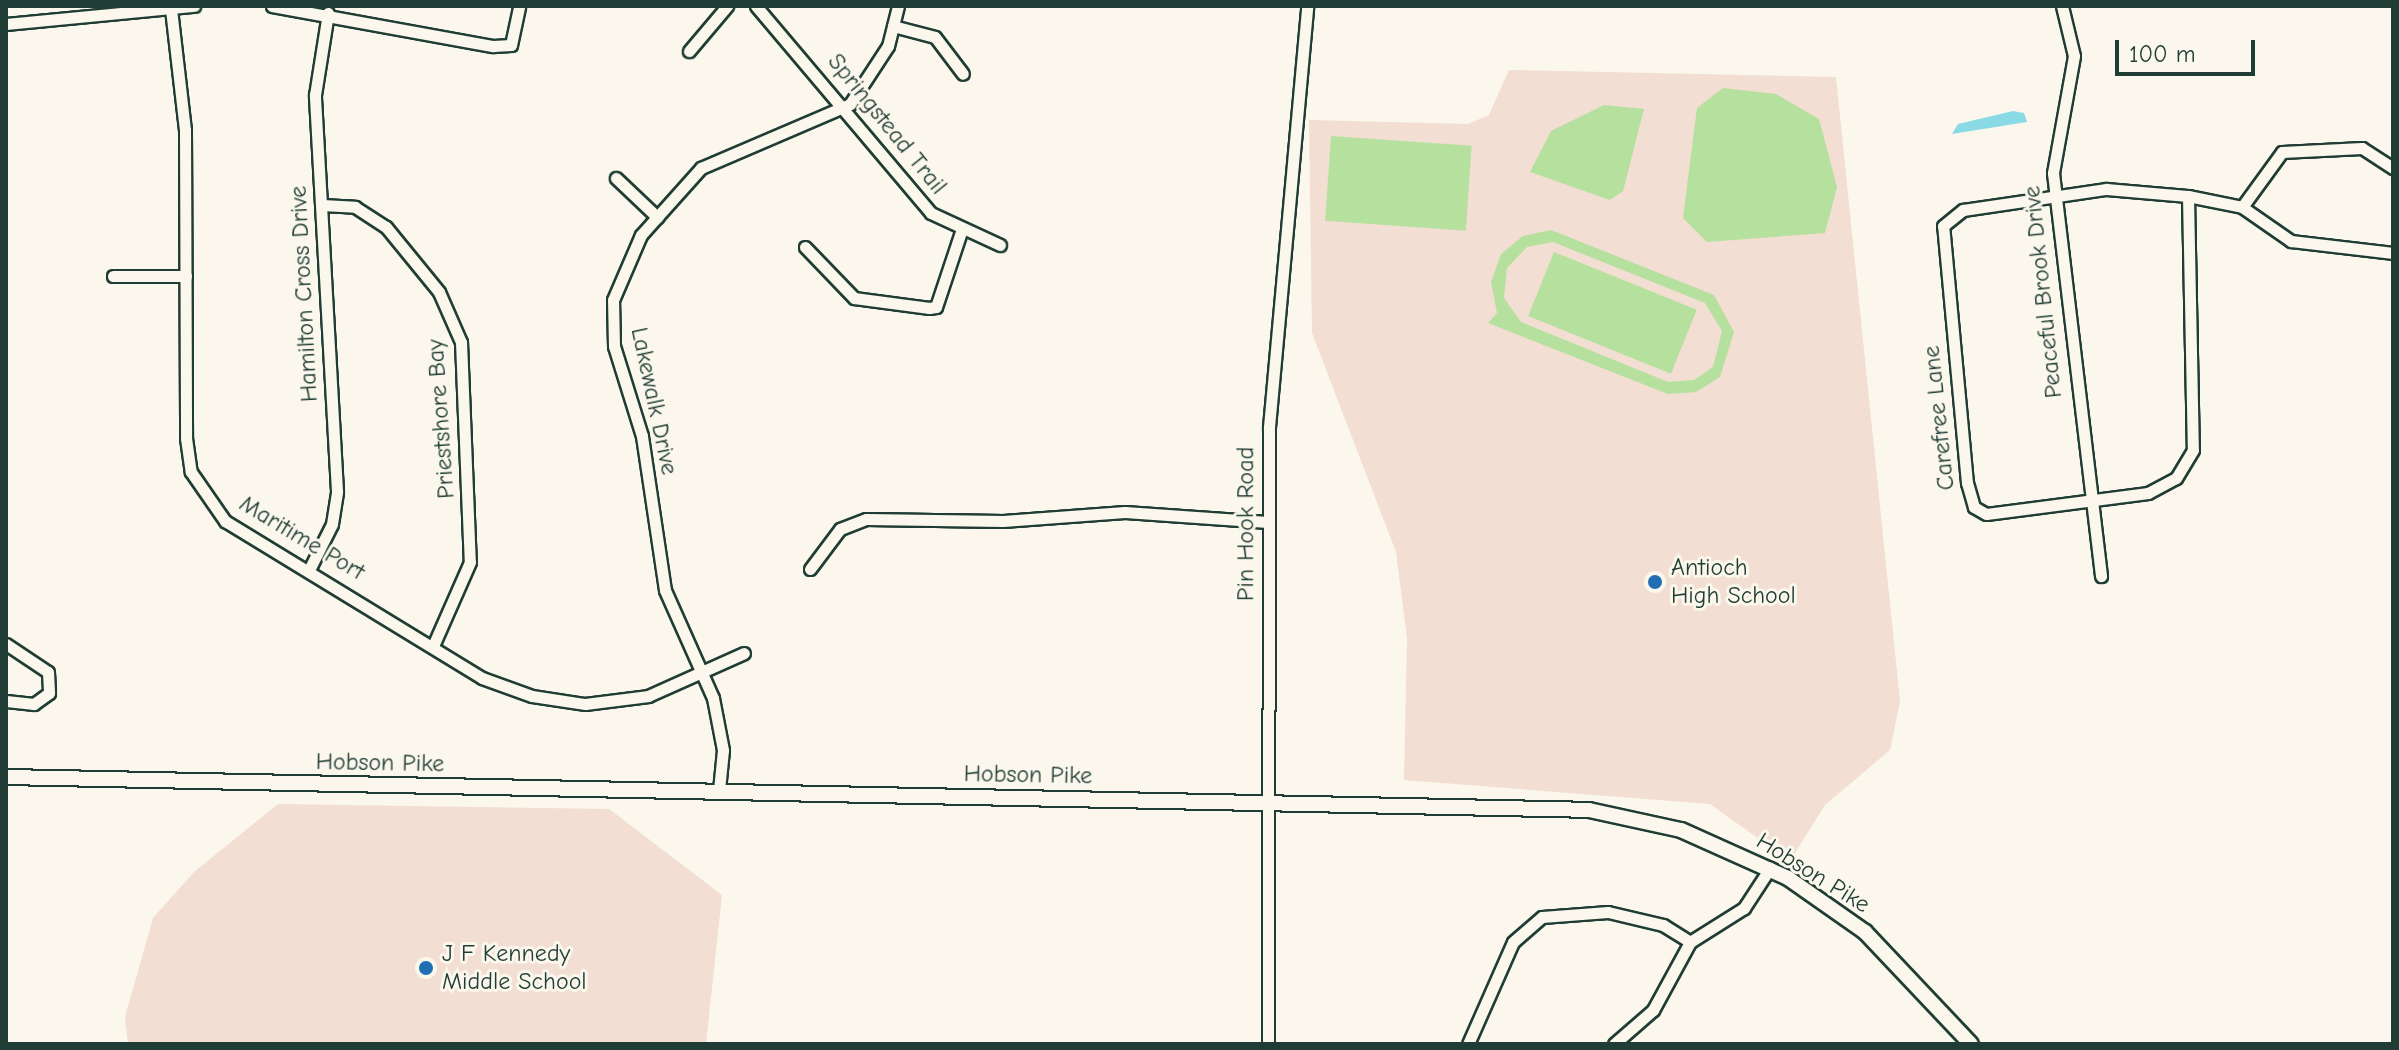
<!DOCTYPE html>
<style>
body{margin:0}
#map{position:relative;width:2399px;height:1050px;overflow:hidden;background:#fbf7ec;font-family:"Comic Neue",sans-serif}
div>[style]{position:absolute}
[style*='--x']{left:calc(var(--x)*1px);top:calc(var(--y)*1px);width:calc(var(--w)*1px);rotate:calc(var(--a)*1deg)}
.built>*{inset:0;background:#f2ded2}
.green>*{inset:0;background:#b6e09d;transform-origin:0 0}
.water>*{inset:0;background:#8adae6}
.roads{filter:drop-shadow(2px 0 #1f3d34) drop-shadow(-2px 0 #1f3d34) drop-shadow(0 2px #1f3d34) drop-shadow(0 -2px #1f3d34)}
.minor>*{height:11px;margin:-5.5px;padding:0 5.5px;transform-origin:5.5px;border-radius:5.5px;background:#fbf7ec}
.major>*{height:14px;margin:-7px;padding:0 7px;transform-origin:7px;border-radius:7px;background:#fbf7ec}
.dots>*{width:22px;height:22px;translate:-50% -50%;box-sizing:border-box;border:4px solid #fbf7ec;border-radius:50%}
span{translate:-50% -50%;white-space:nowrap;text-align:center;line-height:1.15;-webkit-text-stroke:6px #fbf7ec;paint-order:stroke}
.street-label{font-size:24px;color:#1f3d34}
.poi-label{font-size:24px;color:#1f3d34}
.left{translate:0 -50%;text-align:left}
.frame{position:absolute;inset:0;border:8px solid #1f3d34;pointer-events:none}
.scale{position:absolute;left:2115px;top:40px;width:140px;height:36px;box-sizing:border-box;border:4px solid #1f3d34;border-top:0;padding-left:10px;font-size:24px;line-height:28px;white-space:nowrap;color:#1f3d34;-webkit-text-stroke:6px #fbf7ec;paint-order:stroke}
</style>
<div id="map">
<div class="built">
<div style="clip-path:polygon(1509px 70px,1836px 77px,1900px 701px,1890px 750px,1825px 805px,1790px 861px,1710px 804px,1404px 780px,1407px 639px,1396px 552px,1312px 333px,1309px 120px,1468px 124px,1489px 115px)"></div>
<div style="clip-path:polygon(278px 804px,609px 809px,722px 895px,706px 1044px,128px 1044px,125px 1017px,153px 918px,194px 872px)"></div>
</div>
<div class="green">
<div style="clip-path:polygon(1723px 88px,1776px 94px,1819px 119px,1837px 187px,1825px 233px,1707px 242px,1683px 218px,1697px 108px)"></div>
<div style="clip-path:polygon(1604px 105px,1644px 109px,1623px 191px,1610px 200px,1530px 172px,1551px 131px)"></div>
<div style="left:1331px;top:136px;width:141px;height:85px;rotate:4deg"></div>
<div style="clip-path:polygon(evenodd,1551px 230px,1714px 295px,1734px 332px,1720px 377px,1696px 392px,1668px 394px,1488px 323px,1497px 313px,1491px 282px,1501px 254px,1523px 236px,1551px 230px,1553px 242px,1705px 303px,1722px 331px,1713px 367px,1694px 380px,1668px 382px,1521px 322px,1504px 298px,1507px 268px,1527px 247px,1553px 242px)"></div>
<div style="left:1554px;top:252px;width:154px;height:69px;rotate:22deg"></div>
</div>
<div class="water">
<div style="clip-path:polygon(2013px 111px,2024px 113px,2027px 122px,1952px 134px,1958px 124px)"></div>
</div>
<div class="roads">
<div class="minor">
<div style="--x:272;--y:6;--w:225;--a:10.3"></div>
<div style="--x:493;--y:46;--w:18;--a:-3"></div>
<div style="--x:511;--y:45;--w:40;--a:-78"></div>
<div style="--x:756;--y:6;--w:271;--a:49.8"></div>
<div style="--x:931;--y:213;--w:76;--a:24.9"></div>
<div style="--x:2062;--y:6;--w:51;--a:76.5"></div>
<div style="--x:2074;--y:56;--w:119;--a:100.2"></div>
<div style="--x:2053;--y:173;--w:406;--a:83.2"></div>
<div style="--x:171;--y:9;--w:122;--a:83.4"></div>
<div style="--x:185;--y:130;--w:308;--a:89.8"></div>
<div style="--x:186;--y:438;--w:34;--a:82"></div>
<div style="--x:191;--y:472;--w:60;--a:55.2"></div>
<div style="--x:225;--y:521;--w:301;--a:31.4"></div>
<div style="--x:482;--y:678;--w:53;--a:19.8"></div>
<div style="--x:532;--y:696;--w:54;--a:8.6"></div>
<div style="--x:585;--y:704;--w:64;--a:-7.2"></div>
<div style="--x:648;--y:696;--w:105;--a:-24.1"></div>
<div style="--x:6;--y:24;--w:189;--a:-5.5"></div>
<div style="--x:893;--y:26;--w:43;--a:14.7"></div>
<div style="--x:935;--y:37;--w:46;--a:52.9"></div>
<div style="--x:689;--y:51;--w:59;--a:-49.8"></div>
<div style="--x:616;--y:178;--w:57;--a:43.6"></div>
<div style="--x:2106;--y:189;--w:82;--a:4.9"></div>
<div style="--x:2188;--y:196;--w:254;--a:88.9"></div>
<div style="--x:2193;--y:450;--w:33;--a:121"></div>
<div style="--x:2176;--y:478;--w:32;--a:152"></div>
<div style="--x:2148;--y:493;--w:163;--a:172.6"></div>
<div style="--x:1986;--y:514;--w:14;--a:-150"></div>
<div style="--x:1974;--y:507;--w:25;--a:-106"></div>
<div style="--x:1967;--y:483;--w:258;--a:-95.3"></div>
<div style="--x:1943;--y:226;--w:26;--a:-39"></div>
<div style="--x:1963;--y:210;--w:145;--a:-8.4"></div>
<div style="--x:2188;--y:196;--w:55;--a:11.5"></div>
<div style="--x:2242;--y:207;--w:60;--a:34.8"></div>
<div style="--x:2291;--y:241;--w:103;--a:6.7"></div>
<div style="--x:322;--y:205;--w:33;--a:3"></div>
<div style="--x:355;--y:207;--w:37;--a:33"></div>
<div style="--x:386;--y:227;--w:84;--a:50.8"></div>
<div style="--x:439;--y:292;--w:55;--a:66.3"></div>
<div style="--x:461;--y:342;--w:220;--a:87.7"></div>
<div style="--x:470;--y:562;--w:92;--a:113.8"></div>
<div style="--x:2242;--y:207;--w:68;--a:-54"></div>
<div style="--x:2282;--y:152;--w:80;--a:-2.9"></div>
<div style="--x:2362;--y:148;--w:37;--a:33"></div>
<div style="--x:805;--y:247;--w:71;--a:46.1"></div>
<div style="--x:854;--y:298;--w:76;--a:7.6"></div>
<div style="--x:929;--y:308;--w:7;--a:-8"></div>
<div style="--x:936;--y:307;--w:79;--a:-71.6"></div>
<div style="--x:113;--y:276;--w:73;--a:0"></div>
<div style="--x:310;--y:568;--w:49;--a:-63.4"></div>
<div style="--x:332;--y:524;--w:33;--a:-81"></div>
<div style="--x:337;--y:491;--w:397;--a:-93.2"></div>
<div style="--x:315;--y:95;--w:83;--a:-81"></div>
<div style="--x:810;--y:569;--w:50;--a:-53.1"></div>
<div style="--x:840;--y:529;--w:28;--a:-21"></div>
<div style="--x:866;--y:519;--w:137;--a:0.8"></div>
<div style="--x:1003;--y:521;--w:122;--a:-4.2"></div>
<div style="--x:1125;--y:512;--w:143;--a:4"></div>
<div style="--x:6;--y:644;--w:50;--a:33.7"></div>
<div style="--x:48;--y:672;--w:21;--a:87"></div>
<div style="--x:49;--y:693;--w:19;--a:144"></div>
<div style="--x:34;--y:704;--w:28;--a:-174"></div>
<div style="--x:719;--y:790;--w:40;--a:-84.3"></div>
<div style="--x:723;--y:750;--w:53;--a:-100.9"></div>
<div style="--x:713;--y:698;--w:118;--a:-114"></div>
<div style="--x:665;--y:590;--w:156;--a:-98.5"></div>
<div style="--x:642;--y:436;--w:94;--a:-107.3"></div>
<div style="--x:614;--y:346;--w:46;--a:-91.2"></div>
<div style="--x:613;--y:300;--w:71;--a:-66.7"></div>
<div style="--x:641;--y:235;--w:90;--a:-48.2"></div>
<div style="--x:701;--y:168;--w:162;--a:-23.2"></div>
<div style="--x:850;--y:104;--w:69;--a:-56.8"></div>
<div style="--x:888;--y:46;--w:41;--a:-76"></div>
<div style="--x:1268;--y:1044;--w:617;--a:-89.91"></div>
<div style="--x:1269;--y:427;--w:423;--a:-84.8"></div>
<div style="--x:1468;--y:1044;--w:111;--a:-66.2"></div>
<div style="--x:1513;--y:942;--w:38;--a:-41"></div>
<div style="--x:1542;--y:917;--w:66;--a:-4.3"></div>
<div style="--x:1608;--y:912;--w:57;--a:13.3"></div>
<div style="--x:1663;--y:925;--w:32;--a:32"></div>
<div style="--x:1614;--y:1044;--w:52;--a:-41.1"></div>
<div style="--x:1653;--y:1010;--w:77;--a:-61.4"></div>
<div style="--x:1690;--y:942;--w:64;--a:-32.2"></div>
<div style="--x:1744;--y:908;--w:48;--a:-57"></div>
</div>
<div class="major">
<div style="--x:6;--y:777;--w:1583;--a:1.19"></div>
<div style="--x:1589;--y:810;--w:94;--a:12.3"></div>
<div style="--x:1681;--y:830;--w:117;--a:24.2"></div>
<div style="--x:1788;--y:878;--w:94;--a:35"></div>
<div style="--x:1865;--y:932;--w:154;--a:46.6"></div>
</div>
</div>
<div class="dots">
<div style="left:1655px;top:582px;background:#1f6fb2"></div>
<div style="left:426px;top:968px;background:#1f6fb2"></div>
</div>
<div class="street-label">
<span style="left:887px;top:124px;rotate:51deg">Springstead Trail</span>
<span style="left:2043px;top:292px;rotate:-96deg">Peaceful Brook Drive</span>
<span style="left:304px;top:294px;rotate:-93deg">Hamilton Cross Drive</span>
<span style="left:654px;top:401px;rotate:78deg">Lakewalk Drive</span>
<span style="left:1939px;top:418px;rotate:-96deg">Carefree Lane</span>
<span style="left:441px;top:419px;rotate:-94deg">Priestshore Bay</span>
<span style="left:1246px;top:524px;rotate:-90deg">Pin Hook Road</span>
<span style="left:302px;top:538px;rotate:31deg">Maritime Port</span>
<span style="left:380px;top:763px;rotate:1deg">Hobson Pike</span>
<span style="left:1028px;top:775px;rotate:1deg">Hobson Pike</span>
<span style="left:1813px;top:873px;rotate:32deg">Hobson Pike</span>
</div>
<div class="poi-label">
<span class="left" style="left:1671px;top:582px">Antioch<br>High School</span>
<span class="left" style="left:442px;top:968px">J F Kennedy<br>Middle School</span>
</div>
<div class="frame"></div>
<div class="scale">100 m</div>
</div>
